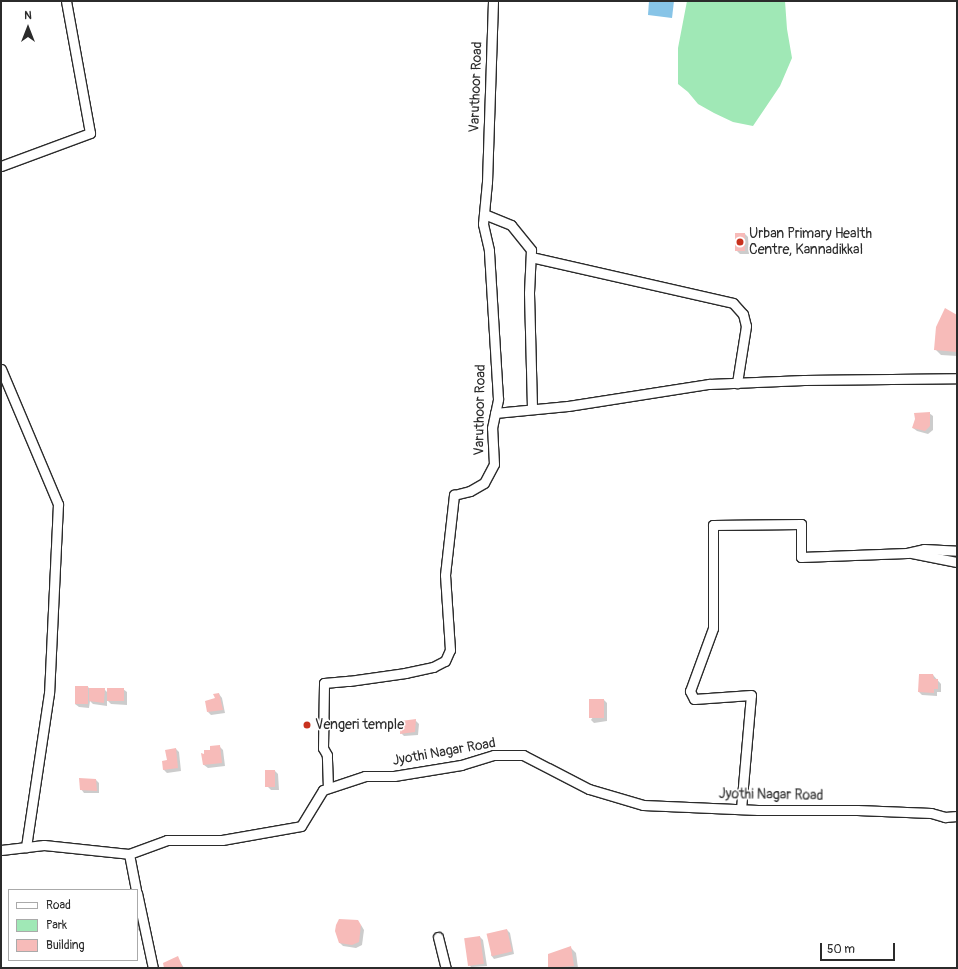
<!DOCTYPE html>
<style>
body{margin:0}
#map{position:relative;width:958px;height:969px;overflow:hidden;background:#fff;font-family:Pangolin,sans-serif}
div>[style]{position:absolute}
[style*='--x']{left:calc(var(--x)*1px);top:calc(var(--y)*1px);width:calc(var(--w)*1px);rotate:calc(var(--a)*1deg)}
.green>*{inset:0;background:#a0e8b6}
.water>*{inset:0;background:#87c4e7}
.shadow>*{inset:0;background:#0003}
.building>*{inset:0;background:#f7bbb9;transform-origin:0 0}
.roads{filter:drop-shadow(1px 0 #2b2b2b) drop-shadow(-1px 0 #2b2b2b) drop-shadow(0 1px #2b2b2b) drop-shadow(0 -1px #2b2b2b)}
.street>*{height:9px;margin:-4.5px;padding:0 4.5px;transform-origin:4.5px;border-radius:4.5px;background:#fff}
.dots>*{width:11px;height:11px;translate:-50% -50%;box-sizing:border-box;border:2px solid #fff;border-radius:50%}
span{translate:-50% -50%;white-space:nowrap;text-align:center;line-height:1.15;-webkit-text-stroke:3px #fff;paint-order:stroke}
.street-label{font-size:14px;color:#2b2b2b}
.poi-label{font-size:14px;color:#2b2b2b}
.left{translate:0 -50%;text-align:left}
.frame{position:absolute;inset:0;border:2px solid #2b2b2b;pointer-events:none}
.legend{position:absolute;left:8px;top:889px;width:130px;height:72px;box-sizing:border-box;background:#fff;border:1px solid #aaa;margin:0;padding:5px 7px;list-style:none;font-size:12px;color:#2b2b2b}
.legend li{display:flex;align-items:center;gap:8px;height:20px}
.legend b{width:20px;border:1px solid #aaa}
.north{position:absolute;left:8px;top:8px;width:40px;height:40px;-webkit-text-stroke:3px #fff;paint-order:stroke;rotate:0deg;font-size:11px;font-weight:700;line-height:16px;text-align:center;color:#2b2b2b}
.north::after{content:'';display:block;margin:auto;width:14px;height:18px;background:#2b2b2b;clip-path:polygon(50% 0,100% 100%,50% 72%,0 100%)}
.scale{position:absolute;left:820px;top:943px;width:75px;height:18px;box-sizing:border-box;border:2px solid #2b2b2b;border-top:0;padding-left:5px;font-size:12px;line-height:14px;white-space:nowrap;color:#2b2b2b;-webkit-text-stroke:3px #fff;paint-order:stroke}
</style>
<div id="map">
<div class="green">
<div style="clip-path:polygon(687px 1px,785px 1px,787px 29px,792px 58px,780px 86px,753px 126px,733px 122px,714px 113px,698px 104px,688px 92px,678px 84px,678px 48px)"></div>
</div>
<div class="water">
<div style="clip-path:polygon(649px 1px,674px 1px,672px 18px,648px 15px)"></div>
</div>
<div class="shadow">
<div style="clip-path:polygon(736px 234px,745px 234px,748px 237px,749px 254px,740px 254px,736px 250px)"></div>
<div style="clip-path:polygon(957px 316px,957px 356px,941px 355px,935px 349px)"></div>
<div style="clip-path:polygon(929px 413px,933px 416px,933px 430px,928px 434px,917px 431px,913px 428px)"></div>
<div style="clip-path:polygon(933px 675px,941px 684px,941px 692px,937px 692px,937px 696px,922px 695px,919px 692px)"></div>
<div style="clip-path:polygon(88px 687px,90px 689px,104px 689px,108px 693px,123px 689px,127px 692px,127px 705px,111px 704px,107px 700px,107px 706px,93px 704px,90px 701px,89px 708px,79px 707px,75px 704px)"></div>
<div style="clip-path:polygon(219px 694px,222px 698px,225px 713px,211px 715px,208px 712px)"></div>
<div style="clip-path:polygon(604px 700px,607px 703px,607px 721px,594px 723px,591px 720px)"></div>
<div style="clip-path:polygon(415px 720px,419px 724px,418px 735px,404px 736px,401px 733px)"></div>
<div style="clip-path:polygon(219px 746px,223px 750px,225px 766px,208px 768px,204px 765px,202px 754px,206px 755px)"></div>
<div style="clip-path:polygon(176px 749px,179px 752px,181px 771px,167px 773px,164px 770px,163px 762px,168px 761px)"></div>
<div style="clip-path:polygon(266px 771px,275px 771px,278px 774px,279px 790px,271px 790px,268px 787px)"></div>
<div style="clip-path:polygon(96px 780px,99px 783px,99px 793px,84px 793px,81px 789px)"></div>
<div style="clip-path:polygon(137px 906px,143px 931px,137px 930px)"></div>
<div style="clip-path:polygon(361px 925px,364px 930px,362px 945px,356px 948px,343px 946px,339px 942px)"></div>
<div style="clip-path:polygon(507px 930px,510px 933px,514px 954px,494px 959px,491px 955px)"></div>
<div style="clip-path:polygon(480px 937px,483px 940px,487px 966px,471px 967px,468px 963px)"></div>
<div style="clip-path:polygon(571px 948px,576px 953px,578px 968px,549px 968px,549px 955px)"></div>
<div style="clip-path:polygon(177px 957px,184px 968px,165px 968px)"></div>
</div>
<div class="building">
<div style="left:735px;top:233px;width:10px;height:18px"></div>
<div style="clip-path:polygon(945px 308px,957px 315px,957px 352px,934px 350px,936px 327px)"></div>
<div style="clip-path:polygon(930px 412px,930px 426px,925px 431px,912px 428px,915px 419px,914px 413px)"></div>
<div style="clip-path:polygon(919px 674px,933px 674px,934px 679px,938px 679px,938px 689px,934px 689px,934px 693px,918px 692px)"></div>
<div style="left:75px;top:686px;width:13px;height:18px"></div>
<div style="clip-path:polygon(89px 688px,105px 688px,104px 703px,89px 701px)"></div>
<div style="left:107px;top:688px;width:17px;height:13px"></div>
<div style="clip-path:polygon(219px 693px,223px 710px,207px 712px,205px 701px,215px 698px,213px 694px)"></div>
<div style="left:604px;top:699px;width:19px;height:15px;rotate:90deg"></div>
<div style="clip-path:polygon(416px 719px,415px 732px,400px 734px,401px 721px)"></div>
<div style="clip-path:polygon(220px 745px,222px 763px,203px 765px,201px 753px,204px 754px,204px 750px,210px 750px,210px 746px)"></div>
<div style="clip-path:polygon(176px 748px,178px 768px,163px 770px,162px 761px,167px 760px,165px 750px)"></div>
<div style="left:265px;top:770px;width:10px;height:17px"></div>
<div style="clip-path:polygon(79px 778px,96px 779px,97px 791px,80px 790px)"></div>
<div style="clip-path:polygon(339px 919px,358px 920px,361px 925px,359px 942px,352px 945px,339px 943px,335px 931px,336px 925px)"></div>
<div style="left:507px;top:929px;width:23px;height:21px;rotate:77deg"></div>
<div style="left:480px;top:936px;width:28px;height:16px;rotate:82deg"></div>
<div style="clip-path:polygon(571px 946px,574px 966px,548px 968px,548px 954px)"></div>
<div style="clip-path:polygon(178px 956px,183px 968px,164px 968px,163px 963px)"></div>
</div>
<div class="roads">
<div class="street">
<div style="--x:1;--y:166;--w:95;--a:-20.3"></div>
<div style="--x:90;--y:133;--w:134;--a:-100.3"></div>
<div style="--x:484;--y:214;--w:29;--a:22"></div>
<div style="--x:511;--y:225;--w:32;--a:51"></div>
<div style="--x:531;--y:250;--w:43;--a:92.7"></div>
<div style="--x:529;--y:293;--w:116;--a:88.5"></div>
<div style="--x:531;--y:257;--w:207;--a:12.8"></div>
<div style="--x:733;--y:303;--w:15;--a:48"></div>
<div style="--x:743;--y:314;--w:12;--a:76"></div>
<div style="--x:746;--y:326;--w:58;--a:99"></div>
<div style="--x:1;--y:369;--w:147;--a:67.1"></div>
<div style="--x:58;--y:504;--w:189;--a:92.7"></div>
<div style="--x:49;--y:693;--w:156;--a:98.5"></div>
<div style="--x:495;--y:413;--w:73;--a:-5.5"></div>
<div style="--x:568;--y:406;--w:143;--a:-8.9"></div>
<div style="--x:709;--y:384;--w:95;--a:-2.4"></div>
<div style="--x:804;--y:380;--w:153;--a:-0.7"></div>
<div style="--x:911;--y:553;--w:47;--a:11.1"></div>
<div style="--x:328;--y:788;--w:33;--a:-92"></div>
<div style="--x:327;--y:755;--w:8;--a:-120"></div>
<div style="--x:323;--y:748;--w:65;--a:-89.1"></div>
<div style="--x:324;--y:683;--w:25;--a:-5"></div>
<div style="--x:349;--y:681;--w:57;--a:-8.1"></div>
<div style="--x:405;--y:673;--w:29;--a:-12"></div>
<div style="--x:433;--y:667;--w:13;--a:-27"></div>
<div style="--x:445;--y:661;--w:12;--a:-66"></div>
<div style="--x:450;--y:650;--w:75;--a:-93.8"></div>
<div style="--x:445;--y:575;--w:81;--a:-83.6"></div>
<div style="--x:454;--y:495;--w:16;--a:-14"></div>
<div style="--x:470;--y:491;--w:16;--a:-30"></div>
<div style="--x:484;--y:483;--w:21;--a:-62"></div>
<div style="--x:494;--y:464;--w:36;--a:-93"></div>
<div style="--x:492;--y:428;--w:30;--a:-78"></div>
<div style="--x:498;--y:399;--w:149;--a:-93.5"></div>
<div style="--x:489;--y:250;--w:27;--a:-103"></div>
<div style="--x:483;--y:224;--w:42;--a:-84.6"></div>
<div style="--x:487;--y:182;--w:181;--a:-88.1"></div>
<div style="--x:741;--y:809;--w:114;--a:-85"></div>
<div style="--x:751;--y:695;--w:57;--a:176"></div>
<div style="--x:694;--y:699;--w:9;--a:-117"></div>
<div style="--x:690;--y:691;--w:67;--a:-69.9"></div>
<div style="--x:713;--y:628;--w:103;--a:-90"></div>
<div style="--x:713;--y:525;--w:88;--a:-0.7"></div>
<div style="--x:801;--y:524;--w:33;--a:90"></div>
<div style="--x:801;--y:557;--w:106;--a:-2.2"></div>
<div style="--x:907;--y:553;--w:17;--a:-13"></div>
<div style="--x:924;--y:549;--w:33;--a:3"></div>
<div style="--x:1;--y:850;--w:43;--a:-6.6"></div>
<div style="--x:44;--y:845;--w:85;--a:6"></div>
<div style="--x:129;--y:854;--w:40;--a:-20.2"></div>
<div style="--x:167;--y:840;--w:55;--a:0"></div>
<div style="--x:222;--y:840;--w:80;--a:-10"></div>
<div style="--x:301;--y:826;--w:42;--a:-58.6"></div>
<div style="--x:323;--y:790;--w:44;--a:-18.4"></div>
<div style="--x:365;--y:776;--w:29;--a:0"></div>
<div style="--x:394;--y:776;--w:68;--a:-9.3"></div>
<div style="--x:461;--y:765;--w:34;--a:-17"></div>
<div style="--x:494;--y:755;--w:29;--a:0"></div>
<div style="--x:523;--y:755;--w:74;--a:27.3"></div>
<div style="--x:589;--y:789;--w:56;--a:16.5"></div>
<div style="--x:643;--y:805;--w:115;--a:2.5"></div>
<div style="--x:758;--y:810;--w:99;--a:0"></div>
<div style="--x:857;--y:810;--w:74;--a:2.3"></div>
<div style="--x:931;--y:813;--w:15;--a:16"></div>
<div style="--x:945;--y:817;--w:12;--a:-5"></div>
<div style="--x:129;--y:854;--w:37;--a:79"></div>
<div style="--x:137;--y:893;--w:77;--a:78"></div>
<div style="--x:438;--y:937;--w:32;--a:76"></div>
</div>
</div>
<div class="dots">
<div style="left:740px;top:242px;background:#c8321e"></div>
<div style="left:307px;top:725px;background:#c8321e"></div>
</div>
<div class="street-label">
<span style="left:476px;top:87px;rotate:-88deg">Varuthoor Road</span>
<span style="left:480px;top:410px;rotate:-89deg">Varuthoor Road</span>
<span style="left:444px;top:752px;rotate:-10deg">Jyothi Nagar Road</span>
<span style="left:771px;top:795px;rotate:1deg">Jyothi Nagar Road</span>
</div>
<div class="poi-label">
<span class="left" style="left:749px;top:242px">Urban Primary Health<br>Centre, Kannadikkal</span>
<span class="left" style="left:315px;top:725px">Vengeri temple</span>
</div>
<div class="frame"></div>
<ul class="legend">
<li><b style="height:5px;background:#fff"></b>Road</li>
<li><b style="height:11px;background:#a0e8b6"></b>Park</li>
<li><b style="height:11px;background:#f7bbb9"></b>Building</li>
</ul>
<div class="north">N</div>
<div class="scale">50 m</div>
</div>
